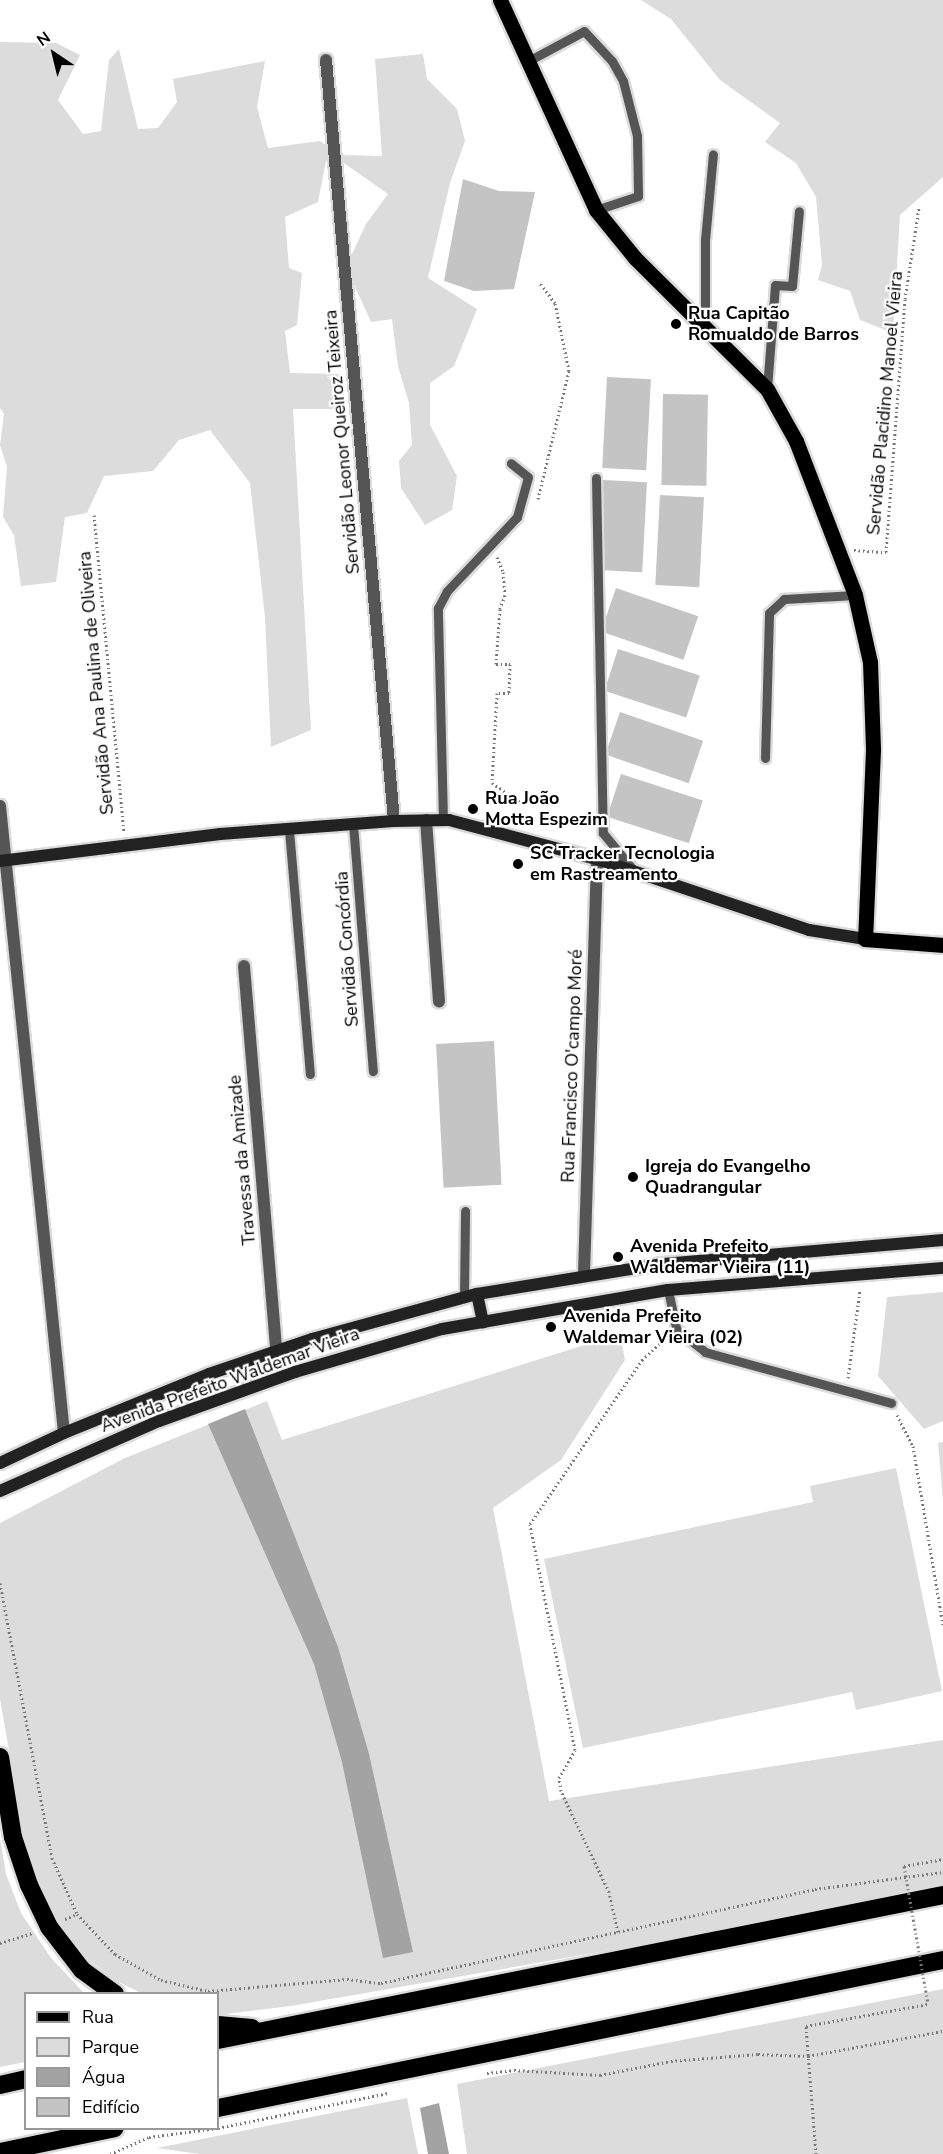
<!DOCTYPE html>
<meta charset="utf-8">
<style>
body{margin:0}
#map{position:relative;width:943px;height:2154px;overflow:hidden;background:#fff;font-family:"Nunito Sans",sans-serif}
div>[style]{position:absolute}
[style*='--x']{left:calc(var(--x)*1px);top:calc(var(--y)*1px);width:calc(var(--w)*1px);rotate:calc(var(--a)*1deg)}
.green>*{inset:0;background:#dcdcdc}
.water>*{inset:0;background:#a3a3a3}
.building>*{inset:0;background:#c4c4c4;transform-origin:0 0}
.path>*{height:3px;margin-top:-1.5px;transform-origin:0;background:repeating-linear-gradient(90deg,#777 0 1.5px,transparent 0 4.5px)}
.roads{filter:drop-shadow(2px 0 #dbdbdb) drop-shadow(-2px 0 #dbdbdb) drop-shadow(0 2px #dbdbdb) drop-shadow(0 -2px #dbdbdb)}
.lane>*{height:9px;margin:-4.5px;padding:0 4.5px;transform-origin:4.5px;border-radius:4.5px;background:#555}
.street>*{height:12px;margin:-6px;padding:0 6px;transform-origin:6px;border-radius:6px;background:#555}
.secondary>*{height:12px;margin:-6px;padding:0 6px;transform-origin:6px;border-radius:6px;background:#222}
.primary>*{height:15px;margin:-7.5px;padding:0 7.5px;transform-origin:7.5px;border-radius:7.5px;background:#000}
.highway>*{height:18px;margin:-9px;padding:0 9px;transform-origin:9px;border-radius:9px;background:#000}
.path-bridge>*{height:3px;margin-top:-1.5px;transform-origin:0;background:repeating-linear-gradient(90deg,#777 0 1.5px,transparent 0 4.5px)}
.dots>*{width:16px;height:16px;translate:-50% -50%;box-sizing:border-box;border:3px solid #fff;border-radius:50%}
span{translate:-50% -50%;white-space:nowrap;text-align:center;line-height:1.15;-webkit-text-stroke:4.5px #fff;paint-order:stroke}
.poi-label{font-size:18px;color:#000;font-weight:700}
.left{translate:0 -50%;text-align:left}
.street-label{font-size:18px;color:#000}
.legend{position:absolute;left:24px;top:1992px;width:195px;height:138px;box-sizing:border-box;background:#fff;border:2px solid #999;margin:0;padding:8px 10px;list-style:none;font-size:18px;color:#000}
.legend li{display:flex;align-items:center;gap:12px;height:30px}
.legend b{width:30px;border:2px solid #999}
.north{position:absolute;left:24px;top:24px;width:60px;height:60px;-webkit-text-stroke:4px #fff;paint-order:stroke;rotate:325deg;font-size:16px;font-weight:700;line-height:24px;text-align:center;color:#000}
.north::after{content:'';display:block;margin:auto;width:21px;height:27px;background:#000;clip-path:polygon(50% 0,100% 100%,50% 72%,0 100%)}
</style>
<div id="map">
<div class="green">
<div style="clip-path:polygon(641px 0,943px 0,943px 177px,900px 215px,893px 333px,860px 320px,850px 291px,818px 280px,822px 265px,816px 197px,796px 163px,765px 142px,780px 123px,720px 80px,671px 19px)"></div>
<div style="clip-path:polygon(0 42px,56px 43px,80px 55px,58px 100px,83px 134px,101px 131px,109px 60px,119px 49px,138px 129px,158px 128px,177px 102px,173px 79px,265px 61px,257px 107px,268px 148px,320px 141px,341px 155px,382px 156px,375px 59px,423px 54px,427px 79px,457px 109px,465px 141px,450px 183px,428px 278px,477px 309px,454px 366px,430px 383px,430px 425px,457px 476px,452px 510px,425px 525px,401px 488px,399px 461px,412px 445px,409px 403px,398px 366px,392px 319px,371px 322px,346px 267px,366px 224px,388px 194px,334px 156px,326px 161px,318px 202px,285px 217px,289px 268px,302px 273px,297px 325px,285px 331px,290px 373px,343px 374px,343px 409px,293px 409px,311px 730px,271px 747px,265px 617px,250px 483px,210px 430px,179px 440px,153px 471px,104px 476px,87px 513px,65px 517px,56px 582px,21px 586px,14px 535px,3px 517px,7px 467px,0 445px,4px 414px,0 408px)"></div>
<div style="clip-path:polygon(943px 1292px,943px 1421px,924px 1429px,878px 1376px,887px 1297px)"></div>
<div style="clip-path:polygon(620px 1334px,625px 1360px,561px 1460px,493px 1508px,549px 1801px,943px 1740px,943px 1886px,765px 1923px,291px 2006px,218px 2015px,218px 1994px,141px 1993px,115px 1980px,83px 1955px,52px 1913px,27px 1852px,0 1699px,0 1523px,125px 1458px,267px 1401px,282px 1440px)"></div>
<div style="clip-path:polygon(943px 1442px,943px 1500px,938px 1443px)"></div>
<div style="clip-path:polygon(896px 1468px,942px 1691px,856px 1710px,852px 1692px,583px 1748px,544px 1559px,813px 1502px,810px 1486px)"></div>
<div style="clip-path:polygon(0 1838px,6px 1874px,21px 1913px,51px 1958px,84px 1993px,26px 1994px,25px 2062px,0 2067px)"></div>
<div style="clip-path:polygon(943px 1989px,943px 2154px,467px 2154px,457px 2084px)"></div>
<div style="clip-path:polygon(407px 2098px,418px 2154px,200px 2154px,157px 2148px)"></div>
</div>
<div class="water">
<div style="clip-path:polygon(245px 1409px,338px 1647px,369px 1754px,413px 1952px,383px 1958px,342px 1762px,314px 1664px,208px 1424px)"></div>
<div style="clip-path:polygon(439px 2103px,449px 2154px,428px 2154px,420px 2108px)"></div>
</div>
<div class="building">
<div style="clip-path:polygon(463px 179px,499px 191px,535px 192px,514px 289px,474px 291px,444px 281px)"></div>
<div style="left:607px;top:377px;width:44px;height:91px;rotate:3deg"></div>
<div style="left:663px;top:394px;width:45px;height:91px;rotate:1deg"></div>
<div style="left:603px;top:480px;width:44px;height:90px;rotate:3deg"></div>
<div style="left:660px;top:495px;width:44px;height:90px;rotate:3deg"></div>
<div style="left:616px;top:588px;width:87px;height:46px;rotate:19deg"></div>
<div style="left:618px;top:649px;width:86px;height:44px;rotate:18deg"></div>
<div style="left:620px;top:712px;width:88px;height:45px;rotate:19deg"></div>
<div style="left:621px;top:774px;width:86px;height:45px;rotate:18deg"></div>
<div style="left:494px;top:1041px;width:144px;height:58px;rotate:87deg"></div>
</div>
<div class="path">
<div style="--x:538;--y:499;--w:132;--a:-76.4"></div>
<div style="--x:569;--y:371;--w:69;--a:-101.6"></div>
<div style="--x:555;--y:303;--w:25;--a:-127"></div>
<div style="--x:94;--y:515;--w:317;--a:84.6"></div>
<div style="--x:854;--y:550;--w:32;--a:4"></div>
<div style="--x:886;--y:552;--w:254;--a:-85.7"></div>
<div style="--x:905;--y:299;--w:92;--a:-81.3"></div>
<div style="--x:497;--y:557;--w:16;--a:68"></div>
<div style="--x:503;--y:572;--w:23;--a:85"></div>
<div style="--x:505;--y:595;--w:15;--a:110"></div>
<div style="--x:500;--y:609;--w:55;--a:94.2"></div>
<div style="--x:496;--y:664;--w:14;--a:0"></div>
<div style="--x:510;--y:664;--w:29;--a:92"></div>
<div style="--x:509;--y:693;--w:12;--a:180"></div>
<div style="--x:497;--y:693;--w:90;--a:93.2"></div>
<div style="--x:492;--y:783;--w:34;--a:34"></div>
<div style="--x:848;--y:1378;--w:89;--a:-82.2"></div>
<div style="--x:897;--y:1415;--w:35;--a:63"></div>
<div style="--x:913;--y:1446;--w:181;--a:80.5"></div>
<div style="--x:0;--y:1583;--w:280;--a:79.3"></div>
<div style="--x:52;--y:1858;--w:61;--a:65.9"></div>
<div style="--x:77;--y:1914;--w:55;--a:46.5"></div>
<div style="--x:115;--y:1954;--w:53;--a:29.5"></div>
<div style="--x:161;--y:1980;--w:48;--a:13.2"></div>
<div style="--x:208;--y:1991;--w:140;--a:-4.9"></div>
<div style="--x:347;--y:1979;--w:34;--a:7"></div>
<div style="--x:381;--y:1983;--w:444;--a:-12.2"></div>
<div style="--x:815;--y:1889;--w:129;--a:-7.6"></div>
<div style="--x:904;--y:1866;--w:40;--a:-10"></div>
<div style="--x:65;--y:1919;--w:13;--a:-23"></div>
<div style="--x:618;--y:1932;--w:41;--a:-102.7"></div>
<div style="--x:609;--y:1892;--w:112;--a:-115.4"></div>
<div style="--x:561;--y:1791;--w:13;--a:-99"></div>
<div style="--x:559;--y:1778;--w:32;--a:-60"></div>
<div style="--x:575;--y:1750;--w:230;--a:-101.3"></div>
<div style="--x:530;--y:1524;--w:199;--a:-55.7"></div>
<div style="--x:642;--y:1360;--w:33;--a:-43"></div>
<div style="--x:0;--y:1943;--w:34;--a:-17"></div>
<div style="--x:487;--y:2073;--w:27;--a:-6"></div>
<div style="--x:514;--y:2070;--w:86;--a:3.3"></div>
<div style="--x:600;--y:2075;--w:72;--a:-11.2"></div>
<div style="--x:671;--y:2061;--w:87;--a:-4.6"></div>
<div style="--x:758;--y:2054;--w:50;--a:2.3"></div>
<div style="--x:808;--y:2056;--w:137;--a:-10.5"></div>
<div style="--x:218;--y:2128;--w:175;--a:-11.6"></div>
<div style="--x:110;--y:2154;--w:43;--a:-23.6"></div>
<div style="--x:149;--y:2137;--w:69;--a:-7.5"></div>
<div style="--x:816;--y:2154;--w:128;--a:-94.5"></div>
<div style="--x:806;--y:2026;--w:124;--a:-10.2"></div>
</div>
<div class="roads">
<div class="lane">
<div style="--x:530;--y:60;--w:61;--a:-28.2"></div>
<div style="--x:584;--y:31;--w:41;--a:47"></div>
<div style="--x:612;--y:61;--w:23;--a:61"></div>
<div style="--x:623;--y:81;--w:57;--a:75.7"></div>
<div style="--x:637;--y:136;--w:60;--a:89"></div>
<div style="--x:638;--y:196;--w:44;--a:161.6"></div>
<div style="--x:705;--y:326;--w:86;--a:-90"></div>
<div style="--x:705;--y:240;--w:86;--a:-84.7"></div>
<div style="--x:767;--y:389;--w:104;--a:-85.6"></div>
<div style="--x:775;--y:285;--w:17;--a:3"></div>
<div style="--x:792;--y:286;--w:75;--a:-84.7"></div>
<div style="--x:596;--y:478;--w:355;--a:88.9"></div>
<div style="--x:603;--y:833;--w:50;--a:50.6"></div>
<div style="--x:765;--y:758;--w:145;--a:-88.4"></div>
<div style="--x:769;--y:613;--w:21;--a:-43"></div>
<div style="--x:784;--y:599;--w:71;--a:-3.2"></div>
<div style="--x:443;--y:820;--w:212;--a:-91.4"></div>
<div style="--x:438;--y:608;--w:19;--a:-62"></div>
<div style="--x:447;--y:591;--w:102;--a:-46.6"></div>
<div style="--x:517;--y:517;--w:41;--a:-74.6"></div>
<div style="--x:528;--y:477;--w:22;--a:-141"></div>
<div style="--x:353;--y:824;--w:248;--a:85.4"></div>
<div style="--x:289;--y:830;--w:245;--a:85.1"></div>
<div style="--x:668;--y:1290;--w:40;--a:78"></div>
<div style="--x:676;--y:1329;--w:37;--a:38"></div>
<div style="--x:705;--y:1352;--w:193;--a:15.3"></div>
<div style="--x:464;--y:1297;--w:86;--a:-89.3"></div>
</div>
<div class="street">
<div style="--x:326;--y:60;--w:764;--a:84.89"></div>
<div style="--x:0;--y:806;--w:630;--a:84.17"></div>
<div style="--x:426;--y:820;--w:182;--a:85.9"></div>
<div style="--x:244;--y:966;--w:386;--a:85.2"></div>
<div style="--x:584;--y:1274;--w:415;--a:-88.2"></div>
</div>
<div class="secondary">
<div style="--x:0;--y:861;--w:222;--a:-7"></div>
<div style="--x:220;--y:834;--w:174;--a:-4.3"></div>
<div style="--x:394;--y:821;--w:55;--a:-1"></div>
<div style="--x:449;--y:820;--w:153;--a:14.8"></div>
<div style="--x:597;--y:859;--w:224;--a:18.5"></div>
<div style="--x:809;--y:930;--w:57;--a:9.1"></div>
<div style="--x:477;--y:1294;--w:29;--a:78"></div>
<div style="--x:0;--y:1463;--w:71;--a:-25.1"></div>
<div style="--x:64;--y:1433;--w:157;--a:-22.1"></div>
<div style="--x:209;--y:1374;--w:109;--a:-18.8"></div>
<div style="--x:312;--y:1339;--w:171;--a:-15.3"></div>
<div style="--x:477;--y:1294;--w:188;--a:-9.2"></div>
<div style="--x:663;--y:1264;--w:281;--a:-4.9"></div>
<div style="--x:0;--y:1491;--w:174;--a:-23.8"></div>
<div style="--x:159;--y:1421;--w:145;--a:-19.8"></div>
<div style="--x:295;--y:1372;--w:153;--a:-16.3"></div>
<div style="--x:442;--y:1329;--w:229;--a:-9.8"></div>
<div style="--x:668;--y:1290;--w:276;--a:-4.6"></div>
</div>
<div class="primary">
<div style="--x:500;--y:0;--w:231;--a:65.4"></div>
<div style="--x:596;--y:210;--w:62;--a:50.9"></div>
<div style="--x:635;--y:258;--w:186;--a:44.8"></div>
<div style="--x:767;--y:389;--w:60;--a:60.9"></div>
<div style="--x:796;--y:441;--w:165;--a:69"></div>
<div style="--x:855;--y:595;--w:69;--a:77.4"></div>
<div style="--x:870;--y:662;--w:88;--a:88"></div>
<div style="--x:873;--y:750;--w:189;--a:92.4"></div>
<div style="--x:865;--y:939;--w:78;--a:4.4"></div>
</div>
<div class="highway">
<div style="--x:0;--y:1757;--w:81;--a:80.8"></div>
<div style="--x:13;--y:1837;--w:51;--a:71.6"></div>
<div style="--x:29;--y:1885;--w:47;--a:64.5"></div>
<div style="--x:49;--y:1927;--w:54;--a:52.5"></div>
<div style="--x:82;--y:1970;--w:41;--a:36"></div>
<div style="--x:218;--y:2025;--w:34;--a:5"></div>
<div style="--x:218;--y:2040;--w:739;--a:-11.31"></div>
<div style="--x:0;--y:2085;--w:27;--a:-13"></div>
<div style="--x:218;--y:2108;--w:740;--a:-11.54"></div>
<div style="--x:0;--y:2152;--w:117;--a:-11.8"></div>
</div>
</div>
<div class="path-bridge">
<div style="--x:904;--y:1866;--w:140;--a:80.1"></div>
</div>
<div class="dots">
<div style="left:676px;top:324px;background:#000"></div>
<div style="left:473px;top:809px;background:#000"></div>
<div style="left:518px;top:864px;background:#000"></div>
<div style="left:633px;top:1177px;background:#000"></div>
<div style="left:618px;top:1257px;background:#000"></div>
<div style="left:551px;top:1327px;background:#000"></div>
</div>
<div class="poi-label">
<span class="left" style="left:688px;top:324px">Rua Capitão<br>Romualdo de Barros</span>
<span class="left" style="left:485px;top:809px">Rua João<br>Motta Espezim</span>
<span class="left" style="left:530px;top:864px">SC Tracker Tecnologia<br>em Rastreamento</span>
<span class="left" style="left:645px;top:1177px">Igreja do Evangelho<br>Quadrangular</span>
<span class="left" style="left:630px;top:1257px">Avenida Prefeito<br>Waldemar Vieira (11)</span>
<span class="left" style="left:563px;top:1327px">Avenida Prefeito<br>Waldemar Vieira (02)</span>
</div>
<div class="street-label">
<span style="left:885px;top:403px;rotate:-85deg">Servidão Placidino Manoel Vieira</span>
<span style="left:342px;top:442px;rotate:-95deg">Servidão Leonor Queiroz Teixeira</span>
<span style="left:96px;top:683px;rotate:-95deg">Servidão Ana Paulina de Oliveira</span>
<span style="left:347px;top:949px;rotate:-94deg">Servidão Concórdia</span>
<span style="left:572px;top:1066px;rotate:-88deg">Rua Francisco O'campo Moré</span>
<span style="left:242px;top:1160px;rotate:-95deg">Travessa da Amizade</span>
<span style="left:230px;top:1380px;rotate:-20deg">Avenida Prefeito Waldemar Vieira</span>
</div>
<ul class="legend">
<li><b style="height:8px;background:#000"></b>Rua</li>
<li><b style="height:16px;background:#dcdcdc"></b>Parque</li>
<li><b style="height:16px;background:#a3a3a3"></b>Água</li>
<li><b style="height:16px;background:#c4c4c4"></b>Edifício</li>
</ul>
<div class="north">N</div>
</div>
